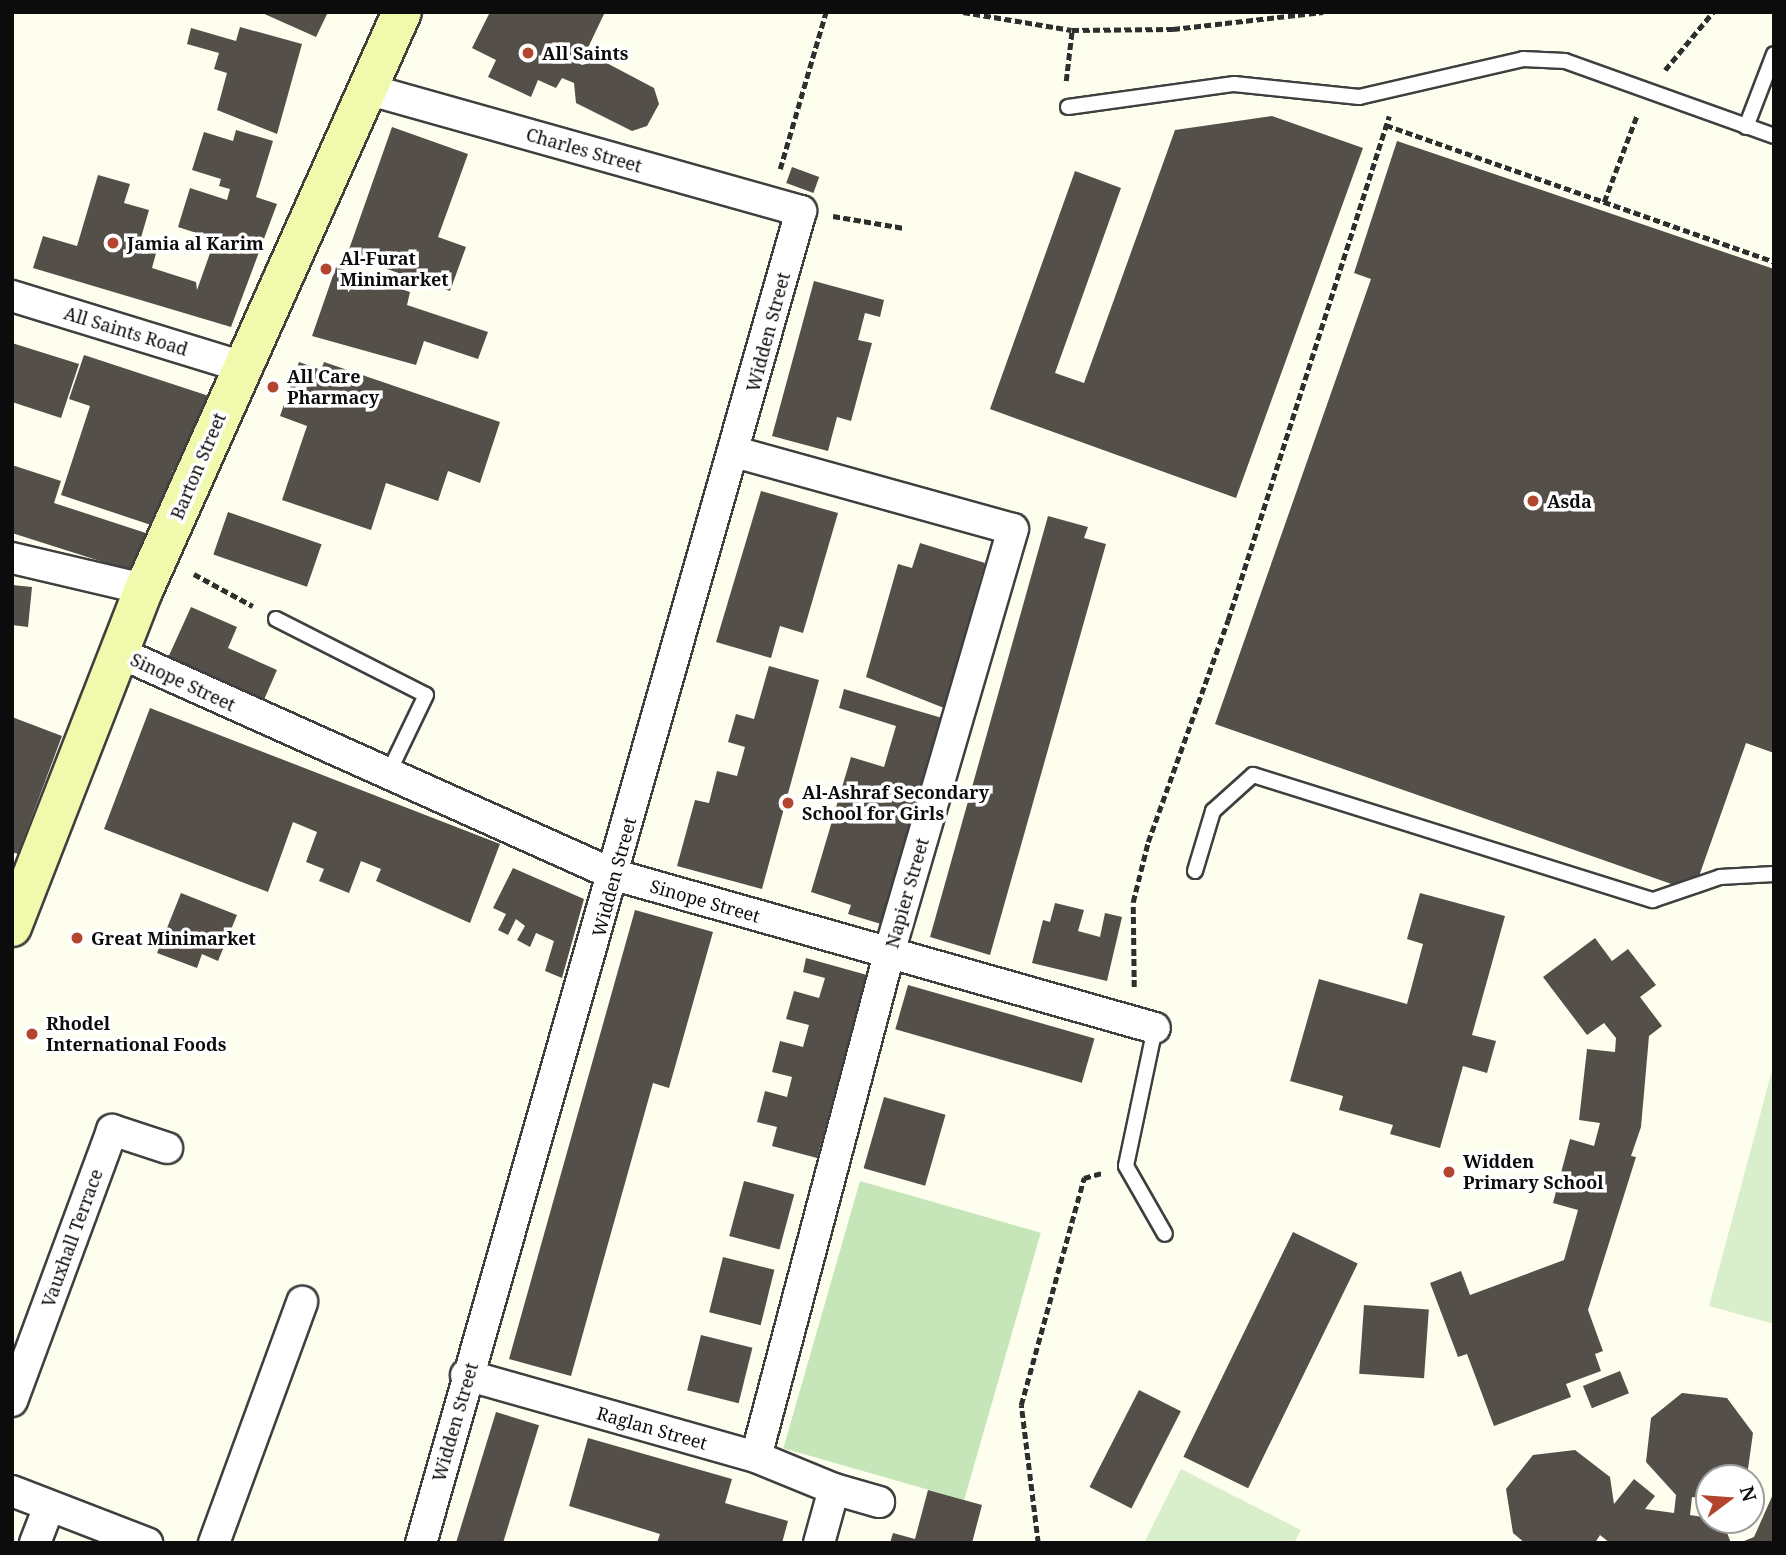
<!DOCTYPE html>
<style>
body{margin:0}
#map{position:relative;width:1786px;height:1555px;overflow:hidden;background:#fdfeed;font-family:"Noto Serif",serif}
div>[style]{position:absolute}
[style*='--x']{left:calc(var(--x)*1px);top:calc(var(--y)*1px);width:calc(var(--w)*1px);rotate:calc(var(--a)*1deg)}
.green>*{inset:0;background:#c6e6b9;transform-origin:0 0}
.pitch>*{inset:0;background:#d9eeca}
.building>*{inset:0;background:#545049;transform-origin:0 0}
.path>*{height:4.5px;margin-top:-2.25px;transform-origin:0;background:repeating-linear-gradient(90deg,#2e2e2e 0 7px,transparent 0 10.5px)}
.roads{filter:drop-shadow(2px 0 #3f3f3f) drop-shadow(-2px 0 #3f3f3f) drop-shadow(0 2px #3f3f3f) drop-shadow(0 -2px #3f3f3f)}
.lane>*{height:14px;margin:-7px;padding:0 7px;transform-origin:7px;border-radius:7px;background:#fff}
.street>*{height:30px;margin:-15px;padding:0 15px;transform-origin:15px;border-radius:15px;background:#fff}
.secondary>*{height:38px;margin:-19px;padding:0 19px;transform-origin:19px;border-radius:19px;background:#f1faac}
.dots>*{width:19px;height:19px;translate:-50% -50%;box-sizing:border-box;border:4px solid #fff;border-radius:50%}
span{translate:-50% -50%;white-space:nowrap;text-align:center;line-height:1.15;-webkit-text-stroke:7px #fff;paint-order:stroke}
.poi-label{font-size:18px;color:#0c0c0c;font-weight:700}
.left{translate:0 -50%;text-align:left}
.street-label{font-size:18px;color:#0c0c0c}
.frame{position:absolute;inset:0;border:14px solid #0c0c0c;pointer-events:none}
.north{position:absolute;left:1695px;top:1464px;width:70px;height:70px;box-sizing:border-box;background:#fff;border:2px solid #9e9e9e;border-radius:50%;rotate:74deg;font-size:19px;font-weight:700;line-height:28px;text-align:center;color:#0c0c0c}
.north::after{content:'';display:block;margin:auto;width:24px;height:32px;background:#b3452e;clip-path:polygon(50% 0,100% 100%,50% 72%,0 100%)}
</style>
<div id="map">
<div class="green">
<div style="left:860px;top:1181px;width:188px;height:278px;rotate:16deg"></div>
</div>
<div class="pitch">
<div style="clip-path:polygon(1774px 1063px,1774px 1324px,1709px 1306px)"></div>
<div style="clip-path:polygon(1181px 1469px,1301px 1530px,1294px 1543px,1144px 1543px)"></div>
</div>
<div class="building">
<div style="clip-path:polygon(260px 12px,328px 12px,316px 37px)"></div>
<div style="clip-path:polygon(490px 12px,605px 12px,584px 56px,574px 51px,570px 59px,582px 65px,601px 60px,654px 88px,659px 104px,647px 126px,632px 131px,576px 103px,574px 83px,562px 78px,556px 88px,538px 80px,531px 97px,488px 77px,496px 60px,472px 48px)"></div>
<div style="clip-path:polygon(240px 27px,302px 44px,277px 134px,217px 110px,227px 73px,214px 69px,219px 53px,187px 44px,191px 28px,236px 41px)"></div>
<div style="clip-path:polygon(1272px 116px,1363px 148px,1236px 498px,990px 409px,1075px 171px,1121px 188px,1055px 373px,1084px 383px,1175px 130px)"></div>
<div style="clip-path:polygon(392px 127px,468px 154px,438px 237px,466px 247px,450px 291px,347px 255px)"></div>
<div style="clip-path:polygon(236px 130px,273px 141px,256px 197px,277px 204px,231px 327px,33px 268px,43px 236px,77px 246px,98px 175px,130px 184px,124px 203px,149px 210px,140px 241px,158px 246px,152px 268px,196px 282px,197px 290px,215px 239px,178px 227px,190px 188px,227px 200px,230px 189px,219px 186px,221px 179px,192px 170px,204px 132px,233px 141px)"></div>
<div style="clip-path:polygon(1397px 141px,1774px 269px,1774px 753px,1746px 743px,1697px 882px,1680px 887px,1215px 724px,1371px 279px,1354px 273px)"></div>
<div style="left:792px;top:167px;width:29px;height:17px;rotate:20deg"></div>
<div style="clip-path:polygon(336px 267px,410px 292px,407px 305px,488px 332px,478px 359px,424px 341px,416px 365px,312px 336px)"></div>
<div style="clip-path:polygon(814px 281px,884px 300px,880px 317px,865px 313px,858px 340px,872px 343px,851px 421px,837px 417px,828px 451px,772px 436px)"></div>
<div style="clip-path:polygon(12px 343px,79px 364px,61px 418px,12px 402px)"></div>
<div style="clip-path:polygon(84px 355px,215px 398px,189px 475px,173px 470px,154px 526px,61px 495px,90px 406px,69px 399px)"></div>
<div style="clip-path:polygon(299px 362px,321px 370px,324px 362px,500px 422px,480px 483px,448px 471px,438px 501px,386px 483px,371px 530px,282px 500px,307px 426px,280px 416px)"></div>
<div style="clip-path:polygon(12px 465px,61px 481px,54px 503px,152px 535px,137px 581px,98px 568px,100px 561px,12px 533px)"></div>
<div style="clip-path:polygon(761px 491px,838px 513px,803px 633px,780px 626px,771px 658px,716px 642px)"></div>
<div style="left:228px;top:512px;width:99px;height:45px;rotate:19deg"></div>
<div style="clip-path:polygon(1048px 516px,1088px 527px,1084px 538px,1106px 544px,990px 955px,930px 937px)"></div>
<div style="clip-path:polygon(920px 543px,985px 563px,944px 708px,866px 677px,898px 564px,912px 568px)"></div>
<div style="clip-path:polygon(12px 585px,32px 587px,28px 627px,12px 625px)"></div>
<div style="clip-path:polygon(191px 607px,237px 627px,228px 648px,277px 670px,263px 702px,167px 660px)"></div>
<div style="clip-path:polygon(769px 666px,819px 680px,762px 889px,677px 866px,695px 800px,709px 803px,717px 771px,737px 776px,745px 747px,728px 742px,736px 714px,754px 719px)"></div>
<div style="clip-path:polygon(844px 689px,942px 718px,881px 924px,848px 914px,851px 905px,811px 892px,851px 757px,884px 767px,896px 726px,839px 708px)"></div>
<div style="clip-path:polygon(150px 708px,500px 844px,470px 923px,376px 881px,381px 869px,361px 861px,349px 893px,319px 881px,324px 869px,306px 862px,317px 832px,293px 822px,268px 892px,104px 829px)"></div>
<div style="clip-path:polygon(12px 717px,62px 736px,18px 854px,12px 852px)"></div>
<div style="clip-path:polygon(513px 868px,584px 899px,562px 978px,545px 971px,554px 941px,536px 933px,530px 947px,517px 940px,525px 926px,516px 919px,508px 935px,498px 930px,506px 914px,493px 908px)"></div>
<div style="clip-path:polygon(181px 893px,237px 915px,218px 961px,202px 954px,197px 968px,157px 953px)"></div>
<div style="clip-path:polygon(1420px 893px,1505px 916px,1472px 1035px,1496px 1041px,1487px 1073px,1463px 1066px,1440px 1148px,1390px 1134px,1393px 1125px,1339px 1110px,1343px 1096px,1290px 1081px,1319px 979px,1407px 1004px,1423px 944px,1407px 939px)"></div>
<div style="clip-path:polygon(1055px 903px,1084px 910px,1078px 931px,1100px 937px,1105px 913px,1122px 917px,1107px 981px,1032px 963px,1043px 920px,1050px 922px)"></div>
<div style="clip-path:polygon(635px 910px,713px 932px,669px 1088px,653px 1083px,571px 1376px,509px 1359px)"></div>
<div style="clip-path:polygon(1595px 938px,1612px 961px,1628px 949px,1656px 985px,1640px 997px,1662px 1026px,1649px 1036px,1641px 1127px,1631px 1156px,1636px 1157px,1588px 1310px,1603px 1351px,1595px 1354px,1601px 1371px,1566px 1384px,1571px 1397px,1494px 1426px,1467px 1354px,1458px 1357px,1430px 1283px,1461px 1271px,1470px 1295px,1564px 1260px,1578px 1210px,1553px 1203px,1570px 1139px,1594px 1146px,1600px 1123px,1579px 1120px,1587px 1049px,1615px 1052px,1616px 1038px,1604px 1023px,1587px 1035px,1543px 977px)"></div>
<div style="clip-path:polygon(806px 958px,867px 975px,817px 1158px,772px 1146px,777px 1127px,757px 1122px,765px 1091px,787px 1097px,792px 1077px,772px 1072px,780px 1041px,803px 1047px,809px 1025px,786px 1019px,794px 991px,819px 998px,825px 978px,803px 972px)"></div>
<div style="left:908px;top:985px;width:194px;height:46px;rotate:16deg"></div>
<div style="left:884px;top:1097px;width:64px;height:74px;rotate:16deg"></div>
<div style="left:744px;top:1181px;width:52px;height:57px;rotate:15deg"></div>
<div style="left:1293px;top:1232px;width:72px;height:250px;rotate:26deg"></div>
<div style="left:723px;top:1257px;width:53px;height:57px;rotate:14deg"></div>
<div style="left:1364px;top:1305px;width:65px;height:69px;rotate:4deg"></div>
<div style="left:701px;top:1335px;width:53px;height:57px;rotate:14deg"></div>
<div style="left:1620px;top:1371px;width:24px;height:40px;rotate:68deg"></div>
<div style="left:1139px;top:1390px;width:47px;height:109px;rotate:27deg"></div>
<div style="clip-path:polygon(1682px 1393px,1727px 1398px,1753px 1433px,1747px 1476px,1709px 1478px,1709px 1499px,1692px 1497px,1690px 1515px,1722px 1520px,1731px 1543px,1610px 1543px,1600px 1535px,1595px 1543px,1525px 1543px,1513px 1533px,1506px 1489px,1533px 1455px,1575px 1450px,1610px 1477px,1614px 1504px,1634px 1479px,1655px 1496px,1645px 1509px,1674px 1513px,1676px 1495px,1646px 1462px,1651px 1418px)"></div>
<div style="left:496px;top:1412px;width:45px;height:136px;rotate:17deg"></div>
<div style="clip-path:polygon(588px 1438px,732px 1479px,725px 1503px,788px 1521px,782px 1543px,657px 1543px,660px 1534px,569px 1506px)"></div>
<div style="clip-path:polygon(928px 1490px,982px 1505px,972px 1543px,890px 1543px,893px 1533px,915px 1539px)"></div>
<div style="clip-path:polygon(1774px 1492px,1774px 1543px,1739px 1543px,1754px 1537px)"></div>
</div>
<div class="path">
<div style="--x:963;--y:12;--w:110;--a:9.4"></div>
<div style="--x:1072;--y:30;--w:101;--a:-0.6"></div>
<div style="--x:1173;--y:29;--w:151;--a:-6.5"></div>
<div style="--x:1665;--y:70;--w:75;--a:-50.4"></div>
<div style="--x:1066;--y:81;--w:51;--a:-83.3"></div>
<div style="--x:1386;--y:125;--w:411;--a:19.4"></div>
<div style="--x:780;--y:169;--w:164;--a:-73.7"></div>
<div style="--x:1604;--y:202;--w:93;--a:-69.2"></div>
<div style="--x:833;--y:216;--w:72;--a:9.6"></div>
<div style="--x:194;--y:574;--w:67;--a:28.5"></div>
<div style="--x:1134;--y:987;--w:85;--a:-90.7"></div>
<div style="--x:1133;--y:902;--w:62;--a:-76"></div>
<div style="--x:1148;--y:842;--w:236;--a:-70.2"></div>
<div style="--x:1228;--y:620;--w:529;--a:-72.28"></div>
<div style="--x:1038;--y:1543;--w:139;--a:-97"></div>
<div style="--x:1021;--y:1405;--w:236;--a:-74.5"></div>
<div style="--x:1084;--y:1178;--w:18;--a:-16"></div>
</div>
<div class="roads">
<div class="lane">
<div style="--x:1068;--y:107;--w:168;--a:-7.9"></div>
<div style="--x:1234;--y:84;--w:126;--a:5.9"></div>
<div style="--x:1359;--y:97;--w:168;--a:-13"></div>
<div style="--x:1523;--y:59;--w:42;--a:2.7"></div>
<div style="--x:1565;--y:61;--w:222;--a:19.7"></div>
<div style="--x:1746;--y:127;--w:78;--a:-69"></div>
<div style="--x:276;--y:619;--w:168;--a:26.9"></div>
<div style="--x:426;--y:695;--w:90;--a:115.7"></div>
<div style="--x:1195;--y:871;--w:63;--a:-73.3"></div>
<div style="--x:1213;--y:811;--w:54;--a:-42"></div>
<div style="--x:1253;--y:775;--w:419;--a:17.4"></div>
<div style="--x:1653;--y:900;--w:71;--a:-18.9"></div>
<div style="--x:1720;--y:877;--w:54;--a:-3.2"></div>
<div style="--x:1155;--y:1028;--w:141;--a:101.9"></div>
<div style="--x:1126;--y:1166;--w:78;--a:60.2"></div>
</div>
<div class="street">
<div style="--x:367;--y:89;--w:451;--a:15.7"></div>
<div style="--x:801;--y:211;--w:1385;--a:105.92"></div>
<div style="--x:12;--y:296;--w:239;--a:17.1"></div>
<div style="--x:735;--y:452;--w:288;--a:15.5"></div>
<div style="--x:1013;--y:529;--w:443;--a:106.3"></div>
<div style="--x:889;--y:954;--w:520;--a:104.81"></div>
<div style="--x:12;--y:558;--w:136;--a:13.2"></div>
<div style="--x:120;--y:653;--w:543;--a:24.16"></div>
<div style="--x:615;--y:875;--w:561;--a:15.82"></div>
<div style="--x:466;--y:1375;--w:301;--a:15.8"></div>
<div style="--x:756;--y:1457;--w:84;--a:22.3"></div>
<div style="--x:12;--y:1401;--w:289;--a:-69.7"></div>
<div style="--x:112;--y:1130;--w:58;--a:18.1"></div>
<div style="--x:12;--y:1491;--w:145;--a:21.1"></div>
<div style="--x:35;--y:1543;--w:39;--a:-69"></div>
<div style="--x:214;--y:1543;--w:257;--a:-69.9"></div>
<div style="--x:819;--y:1543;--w:56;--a:-74.5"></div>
<div style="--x:834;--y:1489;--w:47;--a:16.1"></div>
</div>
<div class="secondary">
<div style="--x:12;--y:927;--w:363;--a:-68.7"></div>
<div style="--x:144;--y:589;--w:632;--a:-65.91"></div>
</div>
</div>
<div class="dots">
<div style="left:528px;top:53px;background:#b3452e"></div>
<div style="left:113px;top:243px;background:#b3452e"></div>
<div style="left:326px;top:269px;background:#b3452e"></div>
<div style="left:273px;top:387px;background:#b3452e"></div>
<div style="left:1533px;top:501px;background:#b3452e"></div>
<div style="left:788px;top:803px;background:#b3452e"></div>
<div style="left:77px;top:938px;background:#b3452e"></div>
<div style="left:32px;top:1034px;background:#b3452e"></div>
<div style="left:1449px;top:1172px;background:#b3452e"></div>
</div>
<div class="poi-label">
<span class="left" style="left:542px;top:53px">All Saints</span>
<span class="left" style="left:127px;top:243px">Jamia al Karim</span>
<span class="left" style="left:340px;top:269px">Al-Furat<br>Minimarket</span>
<span class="left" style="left:287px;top:387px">All Care<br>Pharmacy</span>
<span class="left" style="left:1547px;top:501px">Asda</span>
<span class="left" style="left:802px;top:803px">Al-Ashraf Secondary<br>School for Girls</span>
<span class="left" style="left:91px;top:938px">Great Minimarket</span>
<span class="left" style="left:46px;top:1034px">Rhodel<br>International Foods</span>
<span class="left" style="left:1463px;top:1172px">Widden<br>Primary School</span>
</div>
<div class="street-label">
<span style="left:584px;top:150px;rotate:16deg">Charles Street</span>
<span style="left:126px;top:331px;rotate:17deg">All Saints Road</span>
<span style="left:768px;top:332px;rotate:-75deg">Widden Street</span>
<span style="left:198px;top:466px;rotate:-67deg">Barton Street</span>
<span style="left:183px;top:682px;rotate:25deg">Sinope Street</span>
<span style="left:614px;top:877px;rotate:-75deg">Widden Street</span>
<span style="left:907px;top:893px;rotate:-74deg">Napier Street</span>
<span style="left:705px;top:901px;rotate:16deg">Sinope Street</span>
<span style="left:72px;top:1238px;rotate:-70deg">Vauxhall Terrace</span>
<span style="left:455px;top:1422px;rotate:-74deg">Widden Street</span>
<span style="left:652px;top:1428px;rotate:16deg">Raglan Street</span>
</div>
<div class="frame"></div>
<div class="north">N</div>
</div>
